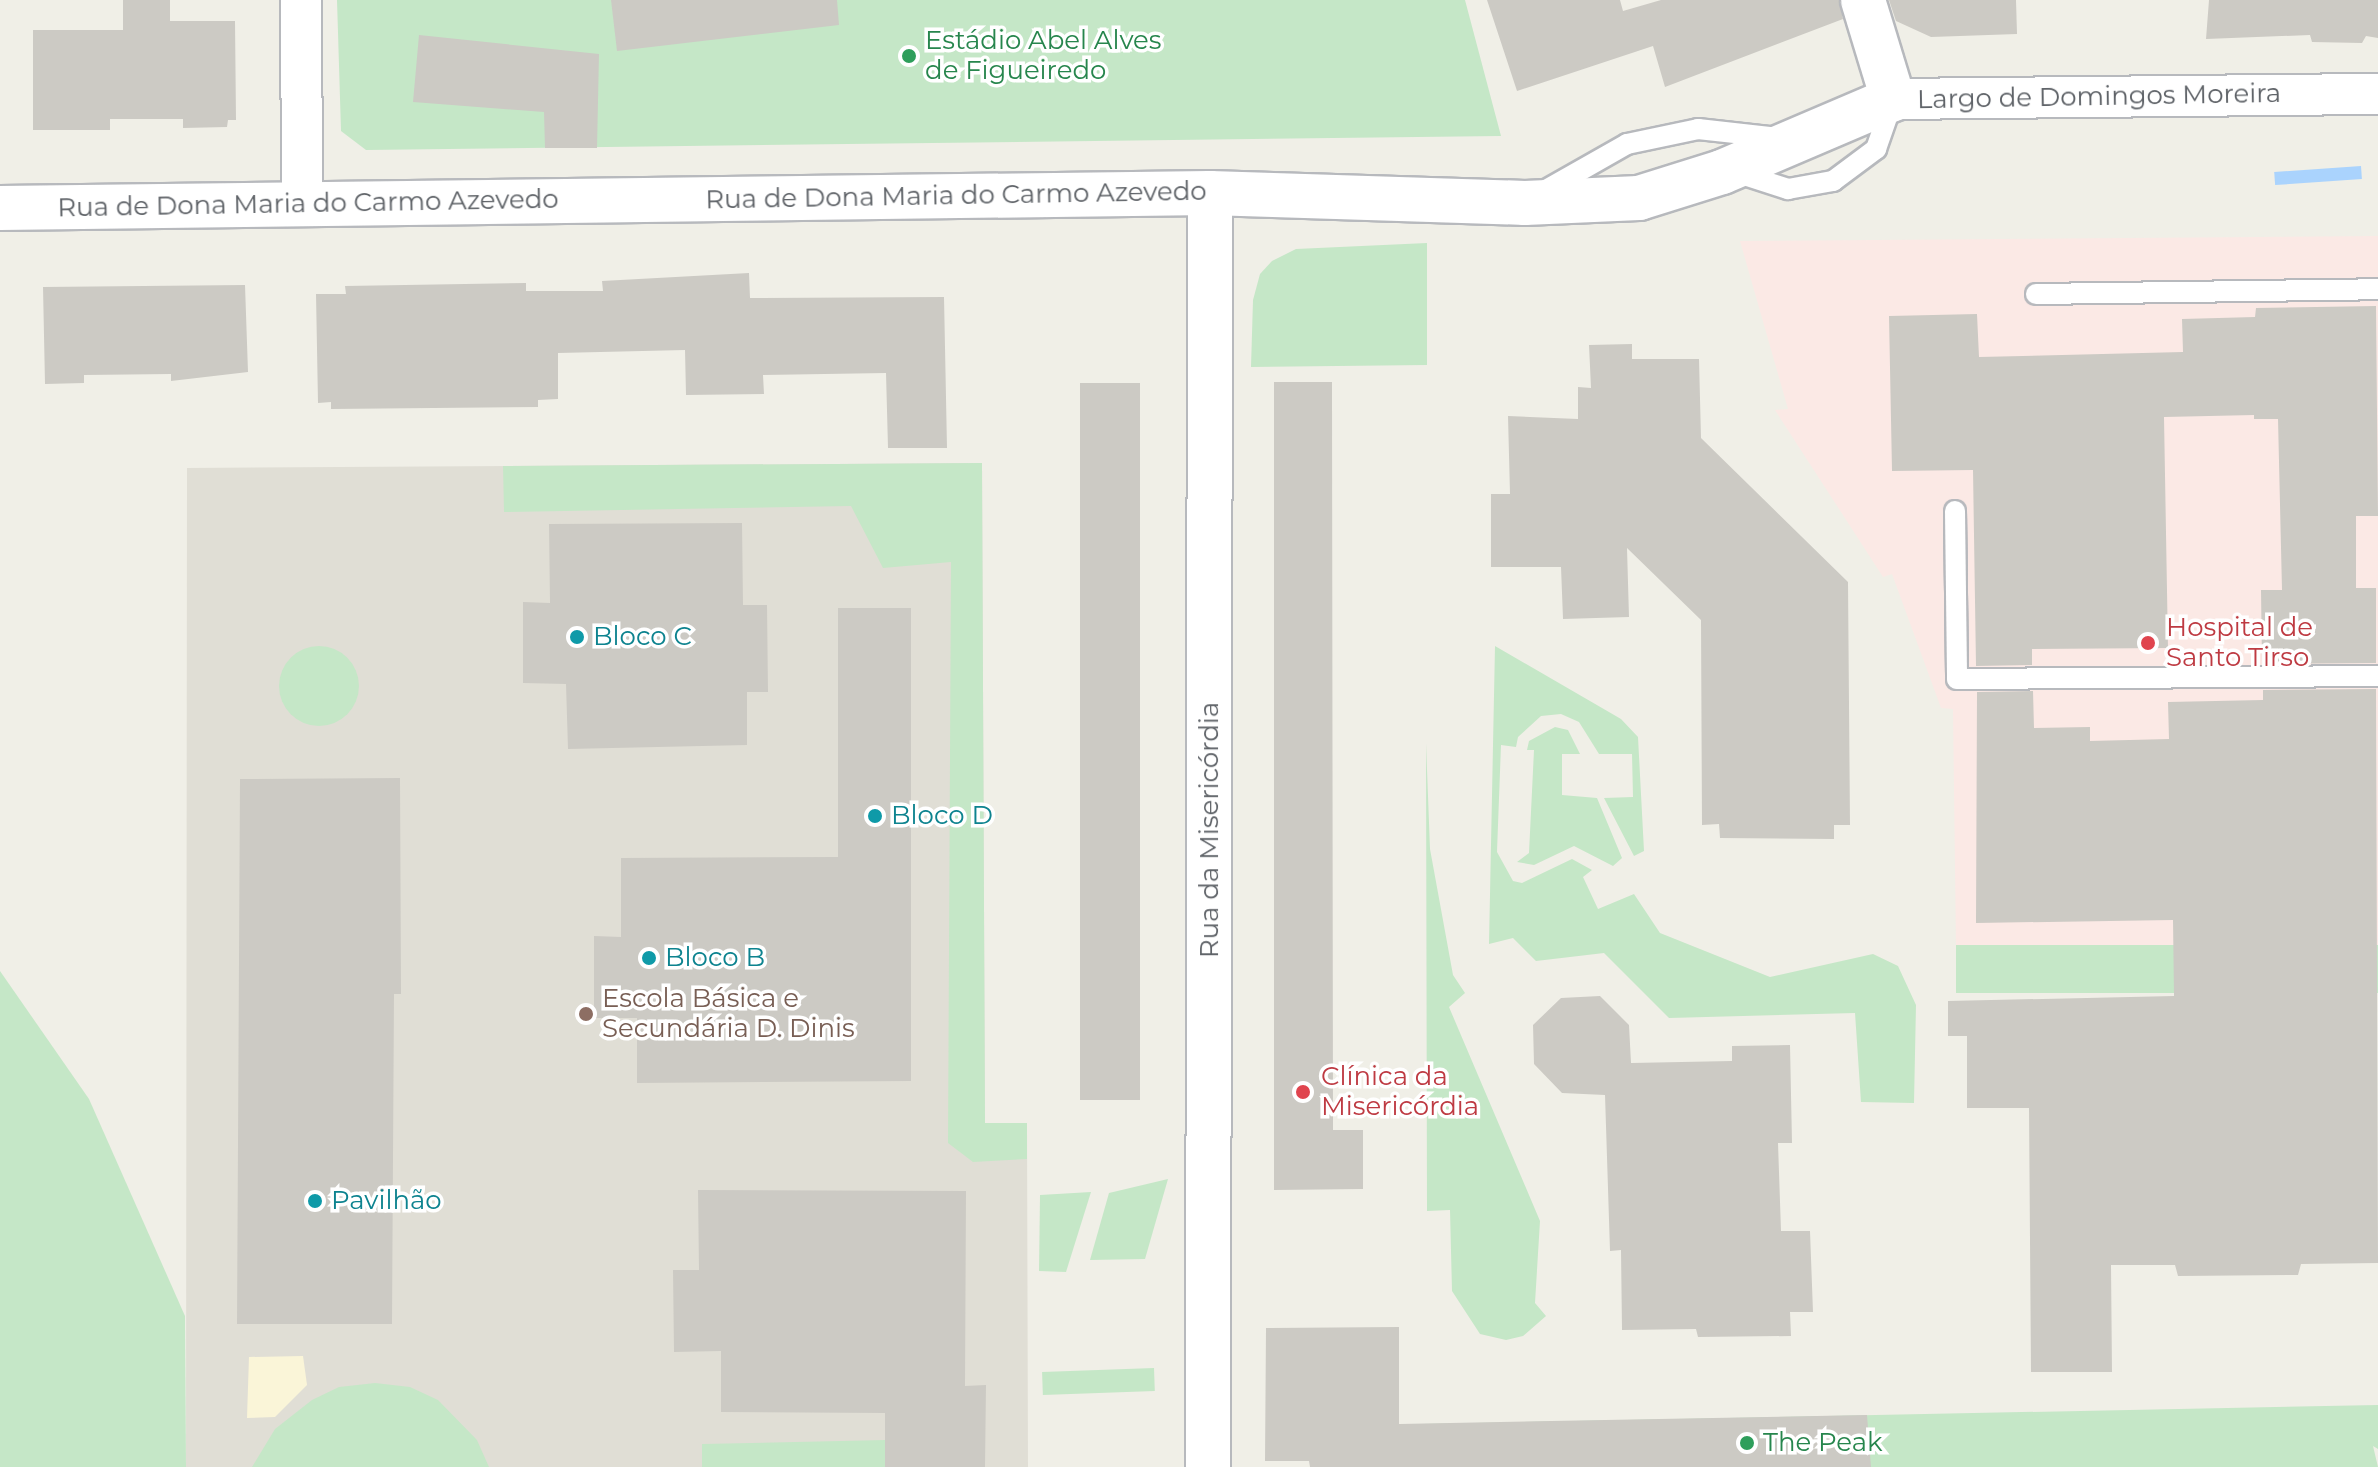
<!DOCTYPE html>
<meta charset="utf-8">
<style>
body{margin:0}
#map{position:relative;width:2378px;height:1467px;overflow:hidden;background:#f0efe7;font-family:Montserrat,sans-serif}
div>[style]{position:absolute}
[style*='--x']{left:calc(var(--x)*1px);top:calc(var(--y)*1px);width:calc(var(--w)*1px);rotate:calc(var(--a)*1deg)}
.education>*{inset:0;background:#e0ded5}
.medical>*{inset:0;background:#fbe9e5}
.green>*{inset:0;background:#c5e7c7;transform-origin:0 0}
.round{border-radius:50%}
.sand>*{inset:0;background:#faf5d8}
.water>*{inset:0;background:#aad3fd;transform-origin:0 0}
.building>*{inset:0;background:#cccac4;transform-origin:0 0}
.roads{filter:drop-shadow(2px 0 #b7b9bd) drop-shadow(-2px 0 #b7b9bd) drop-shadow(0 2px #b7b9bd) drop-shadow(0 -2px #b7b9bd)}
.lane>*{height:20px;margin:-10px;padding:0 10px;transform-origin:10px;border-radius:10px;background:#fff}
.street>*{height:40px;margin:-20px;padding:0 20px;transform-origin:20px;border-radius:20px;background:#fff}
.secondary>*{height:44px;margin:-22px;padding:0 22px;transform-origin:22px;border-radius:22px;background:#fff}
.dots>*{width:22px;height:22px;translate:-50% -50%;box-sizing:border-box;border:4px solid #fff;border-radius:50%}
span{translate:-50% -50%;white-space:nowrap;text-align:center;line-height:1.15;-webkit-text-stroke:7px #fff;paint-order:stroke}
.leisure-label{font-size:26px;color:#27864d}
.left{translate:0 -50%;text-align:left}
.street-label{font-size:26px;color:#5e6267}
.health-label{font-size:26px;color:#be3a42}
.culture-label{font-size:26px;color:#0d838f}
.education-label{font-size:26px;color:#785e54}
</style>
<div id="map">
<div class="education">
<div style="clip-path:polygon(982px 463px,985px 1123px,1027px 1123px,1028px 1467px,186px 1467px,187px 468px)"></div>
</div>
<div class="medical">
<div style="clip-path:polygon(2378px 236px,2378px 945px,1956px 948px,1953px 709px,1941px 708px,1892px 574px,1883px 577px,1775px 410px,1788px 409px,1740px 241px)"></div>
</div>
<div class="green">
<div style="clip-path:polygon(337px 0,1465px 0,1501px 136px,366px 150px,341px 131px)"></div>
<div style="clip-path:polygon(1427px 243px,1427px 365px,1251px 367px,1253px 300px,1260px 274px,1272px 261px,1296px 249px)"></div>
<div style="clip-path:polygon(982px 463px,985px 1123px,1027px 1123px,1027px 1159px,973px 1162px,948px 1143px,951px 562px,883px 568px,851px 506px,504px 512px,503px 466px)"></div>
<div style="clip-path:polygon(1495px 646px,1621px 719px,1638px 737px,1644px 851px,1634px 856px,1604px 798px,1633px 797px,1632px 754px,1599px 754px,1579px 722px,1561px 714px,1541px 716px,1518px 737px,1516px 747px,1501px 745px,1497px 852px,1513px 881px,1522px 883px,1572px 859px,1592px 870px,1583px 877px,1598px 909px,1634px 894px,1660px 933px,1770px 977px,1873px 954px,1898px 966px,1916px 1005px,1914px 1103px,1861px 1102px,1855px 1013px,1669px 1018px,1604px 953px,1536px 961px,1513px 938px,1489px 944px)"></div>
<div class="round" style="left:279px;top:646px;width:80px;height:80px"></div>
<div style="clip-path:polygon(1555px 727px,1568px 730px,1580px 754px,1562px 754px,1562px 795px,1597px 798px,1622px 858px,1613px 866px,1574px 846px,1534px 865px,1517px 862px,1529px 853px,1534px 750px,1527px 750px,1529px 741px)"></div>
<div style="clip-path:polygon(1426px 743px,1430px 849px,1453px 975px,1465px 993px,1449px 1007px,1540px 1221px,1535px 1303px,1546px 1316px,1523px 1336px,1506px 1340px,1480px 1334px,1452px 1291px,1450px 1210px,1427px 1211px)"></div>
<div style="left:2378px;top:945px;width:48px;height:422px;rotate:90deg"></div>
<div style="clip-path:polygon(0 971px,89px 1099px,185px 1316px,186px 1467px,0 1467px)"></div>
<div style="clip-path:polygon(1168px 1179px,1145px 1259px,1090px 1260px,1109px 1193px)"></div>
<div style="clip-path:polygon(1091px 1192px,1066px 1272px,1039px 1271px,1040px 1195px)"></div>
<div style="left:1154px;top:1368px;width:23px;height:112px;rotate:88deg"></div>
<div style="clip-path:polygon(375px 1383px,410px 1387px,438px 1400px,477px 1440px,489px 1467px,252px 1467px,275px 1429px,312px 1400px,339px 1387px)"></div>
<div style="clip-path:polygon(2378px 1405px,2378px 1449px,2373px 1446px,2378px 1467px,1423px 1467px,1422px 1424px)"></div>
<div style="clip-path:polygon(885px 1440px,885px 1467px,702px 1467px,702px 1444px)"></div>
</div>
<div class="sand">
<div style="clip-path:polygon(303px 1356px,307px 1385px,275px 1417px,247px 1418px,249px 1357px)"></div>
</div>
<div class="water">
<div style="left:2361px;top:166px;width:13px;height:87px;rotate:86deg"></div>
</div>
<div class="building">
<div style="clip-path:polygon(123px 0,170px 0,170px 21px,235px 21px,236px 120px,228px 120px,227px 127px,183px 128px,183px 119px,110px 119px,110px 130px,33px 130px,33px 30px,123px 30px)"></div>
<div style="clip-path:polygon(611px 0,837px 0,839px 25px,617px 51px)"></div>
<div style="clip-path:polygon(1487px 0,1620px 0,1623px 11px,1661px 0,1839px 0,1843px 19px,1665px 87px,1653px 46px,1517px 91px)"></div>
<div style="clip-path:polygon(1889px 0,2016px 0,2017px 34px,1931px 37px,1896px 21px)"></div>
<div style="clip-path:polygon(2209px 0,2378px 0,2378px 38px,2366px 36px,2362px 43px,2312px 42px,2310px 35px,2206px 39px)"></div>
<div style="clip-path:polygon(419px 35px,599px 54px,597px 148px,545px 148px,544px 112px,413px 102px)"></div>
<div style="clip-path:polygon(749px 273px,750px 298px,944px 297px,947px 448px,888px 448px,886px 373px,763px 375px,764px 394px,686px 395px,685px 350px,558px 353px,558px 399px,538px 400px,538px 407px,331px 409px,331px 402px,318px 403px,316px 294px,346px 294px,345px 286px,526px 283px,526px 291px,603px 291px,602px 281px)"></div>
<div style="clip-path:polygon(245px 285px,248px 372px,171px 381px,171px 374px,84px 375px,84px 383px,45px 384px,43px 287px)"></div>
<div style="clip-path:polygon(2376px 306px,2378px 516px,2356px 516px,2356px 588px,2376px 588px,2376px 663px,2262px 664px,2261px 590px,2282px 590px,2278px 419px,2254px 419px,2254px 415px,2164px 417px,2168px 648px,2032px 649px,2032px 665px,1976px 666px,1973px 470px,1892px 471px,1889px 316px,1977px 314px,1979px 357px,2183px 352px,2182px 319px,2255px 317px,2256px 308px)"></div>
<div style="clip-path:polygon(1632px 344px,1632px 359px,1699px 359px,1701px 438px,1848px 582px,1850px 825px,1834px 825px,1834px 839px,1720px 838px,1719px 824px,1702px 825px,1701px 620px,1627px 548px,1629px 617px,1563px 619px,1561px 567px,1491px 567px,1491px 494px,1510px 494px,1508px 416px,1578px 419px,1578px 387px,1591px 388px,1589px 345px)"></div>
<div style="clip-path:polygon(1274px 382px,1332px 382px,1333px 1130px,1363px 1130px,1363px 1189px,1274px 1190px)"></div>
<div style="left:1080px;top:383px;width:60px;height:717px"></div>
<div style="clip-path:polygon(742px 523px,743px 605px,767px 605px,768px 692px,747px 692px,747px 745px,568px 749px,566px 684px,523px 683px,523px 602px,550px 603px,549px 524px)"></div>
<div style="clip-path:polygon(838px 608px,911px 608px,911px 1081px,637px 1083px,637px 1018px,594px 1018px,594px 936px,621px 937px,621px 858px,838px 857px)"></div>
<div style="clip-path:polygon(2376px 689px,2378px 1263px,2301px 1264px,2298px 1275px,2178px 1276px,2175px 1265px,2111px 1265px,2112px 1372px,2031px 1372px,2029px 1108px,1967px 1108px,1967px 1036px,1948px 1036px,1948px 1001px,2174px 996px,2173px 920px,1976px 923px,1977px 692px,2033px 691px,2034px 728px,2090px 727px,2090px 741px,2169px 739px,2168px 702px,2263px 700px,2263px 690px)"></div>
<div style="clip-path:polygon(400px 778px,401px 994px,394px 994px,392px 1324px,237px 1324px,240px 779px)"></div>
<div style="clip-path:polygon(1600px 996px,1629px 1025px,1631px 1063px,1732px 1061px,1732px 1046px,1790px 1045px,1792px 1143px,1778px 1143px,1781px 1231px,1810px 1231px,1813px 1312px,1790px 1312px,1791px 1336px,1698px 1337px,1696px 1329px,1622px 1330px,1621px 1250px,1610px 1251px,1605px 1095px,1562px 1093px,1534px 1064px,1533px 1025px,1561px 998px)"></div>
<div style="clip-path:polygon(698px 1190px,966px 1191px,965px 1386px,986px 1385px,985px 1467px,885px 1467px,885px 1413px,721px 1412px,721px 1351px,674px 1352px,673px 1270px,699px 1270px)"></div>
<div style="clip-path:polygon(1399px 1327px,1399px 1424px,1867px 1415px,1871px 1467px,1310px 1467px,1309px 1461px,1265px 1461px,1266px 1328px)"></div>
</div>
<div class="roads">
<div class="lane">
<div style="--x:1735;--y:172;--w:56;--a:17.8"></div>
<div style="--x:1788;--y:189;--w:46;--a:-10.1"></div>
<div style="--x:1833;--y:181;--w:54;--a:-36.7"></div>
<div style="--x:1876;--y:149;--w:49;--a:-70.8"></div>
<div style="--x:1539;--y:194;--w:101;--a:-29.6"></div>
<div style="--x:1627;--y:144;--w:73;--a:-11.9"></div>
<div style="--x:1698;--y:129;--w:81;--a:6.3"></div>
<div style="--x:2036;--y:294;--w:342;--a:-0.8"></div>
<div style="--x:1955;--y:511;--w:168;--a:89.3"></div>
<div style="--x:1957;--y:679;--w:421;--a:-0.4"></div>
</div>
<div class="street">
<div style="--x:301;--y:0;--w:203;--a:89.7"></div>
<div style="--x:1893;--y:99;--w:485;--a:-0.6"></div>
</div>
<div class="secondary">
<div style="--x:0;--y:208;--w:1210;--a:-0.71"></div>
<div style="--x:1210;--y:193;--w:315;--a:1.8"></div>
<div style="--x:1525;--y:203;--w:114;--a:-2.5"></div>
<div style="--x:1639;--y:198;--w:87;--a:-17.4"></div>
<div style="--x:1722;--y:172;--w:186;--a:-23.1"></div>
<div style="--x:1893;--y:99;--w:103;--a:-106.9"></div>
<div style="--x:1208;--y:1467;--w:1274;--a:-89.91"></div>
</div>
</div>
<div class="dots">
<div style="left:909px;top:56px;background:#2e9e5b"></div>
<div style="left:577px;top:637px;background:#0f9aa8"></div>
<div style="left:2148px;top:643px;background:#e0444e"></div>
<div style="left:875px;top:816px;background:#0f9aa8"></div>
<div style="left:649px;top:958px;background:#0f9aa8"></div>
<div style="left:586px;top:1014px;background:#8d6e63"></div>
<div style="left:1303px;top:1092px;background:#e0444e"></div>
<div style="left:315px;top:1201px;background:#0f9aa8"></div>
<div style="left:1747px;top:1443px;background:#2e9e5b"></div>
</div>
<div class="leisure-label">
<span class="left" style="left:925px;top:56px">Estádio Abel Alves<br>de Figueiredo</span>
<span class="left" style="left:1763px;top:1443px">The Peak</span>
</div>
<div class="street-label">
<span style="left:2099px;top:97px;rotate:-1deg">Largo de Domingos Moreira</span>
<span style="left:956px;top:196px;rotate:-1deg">Rua de Dona Maria do Carmo Azevedo</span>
<span style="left:308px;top:204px;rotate:-1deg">Rua de Dona Maria do Carmo Azevedo</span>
<span style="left:1210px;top:830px;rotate:-90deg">Rua da Misericórdia</span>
</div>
<div class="health-label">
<span class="left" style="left:2166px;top:643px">Hospital de<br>Santo Tirso</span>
<span class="left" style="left:1321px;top:1092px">Clínica da<br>Misericórdia</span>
</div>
<div class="culture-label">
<span class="left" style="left:593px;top:637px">Bloco C</span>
<span class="left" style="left:891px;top:816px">Bloco D</span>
<span class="left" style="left:665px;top:958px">Bloco B</span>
<span class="left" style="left:331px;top:1201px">Pavilhão</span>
</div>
<div class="education-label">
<span class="left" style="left:602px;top:1014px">Escola Básica e<br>Secundária D. Dinis</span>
</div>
</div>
